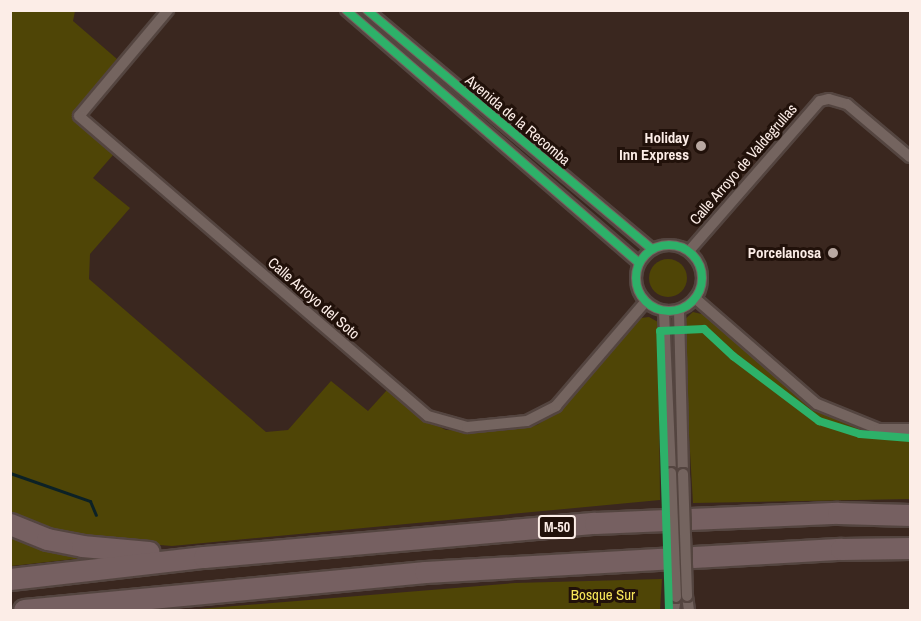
<!DOCTYPE html>
<style>
body{margin:0}
#map{position:relative;width:921px;height:621px;overflow:hidden;background:#3a271f;font-family:"Archivo Narrow",sans-serif}
div>[style]{position:absolute}
[style*='--x']{left:calc(var(--x)*1px);top:calc(var(--y)*1px);width:calc(var(--w)*1px);rotate:calc(var(--a)*1deg)}
.green>*{inset:0;background:#4f4506}
.round{border-radius:50%}
.stream>*{height:3px;margin:-1.5px;padding:0 1.5px;transform-origin:1.5px;border-radius:1.5px;background:#0c2126}
.roads{filter:drop-shadow(2px 0 #544540) drop-shadow(-2px 0 #544540) drop-shadow(0 2px #544540) drop-shadow(0 -2px #544540)}
.minor>*{height:10px;margin:-5px;padding:0 5px;transform-origin:5px;border-radius:5px;background:#74645f}
.minor>.ring{margin:-5px;padding:0;box-sizing:content-box;background:none;border:10px solid #74645f;border-radius:50%}
.motorway>*{height:21px;margin:-10.5px;padding:0 10.5px;transform-origin:10.5px;border-radius:10.5px;background:#766061}
.bridges{filter:drop-shadow(2px 0 #544540) drop-shadow(-2px 0 #544540) drop-shadow(0 2px #544540) drop-shadow(0 -2px #544540)}
.minor-bridge>*{height:10px;margin:-5px;padding:0 5px;transform-origin:5px;border-radius:5px;background:#74645f}
.cycleway>*{height:8px;margin:-4px;padding:0 4px;transform-origin:4px;border-radius:4px;background:#2db169}
.cycleway>.ring{margin:-4px;padding:0;box-sizing:content-box;background:none;border:8px solid #2db169;border-radius:50%}
.dots>*{width:16px;height:16px;translate:-50% -50%;box-sizing:border-box;border:3px solid #21110a;border-radius:50%}
span{translate:-50% -50%;white-space:nowrap;text-align:center;line-height:1.15;-webkit-text-stroke:6px #21110a;paint-order:stroke}
.shield-label span{padding:2px 4px;background:#21110a;border:2px solid;border-radius:4px;-webkit-text-stroke-width:0}
.shield-label{font-size:14px;color:#fcede7;font-weight:700}
.street-label{font-size:15px;color:#fcede7}
.poi-label{font-size:15px;color:#fcede7;font-weight:700}
.right{translate:-100% -50%;text-align:right}
.park-label{font-size:15px;color:#f7e559}
.frame{position:absolute;inset:0;border:12px solid #fcede7;pointer-events:none}
</style>
<div id="map">
<div class="green">
<div style="clip-path:polygon(10px 11px,75px 11px,73px 21px,117px 59px,88px 95px,80px 116px,86px 131px,113px 155px,93px 178px,130px 208px,90px 254px,89px 279px,266px 432px,288px 430px,331px 381px,368px 411px,387px 390px,428px 421px,446px 430px,501px 431px,537px 425px,562px 408px,641px 318px,649px 317px,658px 322px,660px 500px,172px 546px,63px 537px,11px 517px)"></div>
<div class="round" style="left:649px;top:259px;width:38px;height:38px"></div>
<div style="clip-path:polygon(693px 312px,706px 315px,813px 406px,856px 427px,910px 434px,910px 499px,693px 503px,683px 331px,684px 320px)"></div>
<div style="clip-path:polygon(11px 527px,84px 558px,11px 566px)"></div>
<div style="clip-path:polygon(662px 579px,660px 610px,186px 610px,515px 583px)"></div>
</div>
<div class="stream">
<div style="--x:10;--y:473;--w:85;--a:19.3"></div>
<div style="--x:90;--y:501;--w:15;--a:67"></div>
</div>
<div class="roads">
<div class="minor">
<div style="--x:168;--y:10;--w:138;--a:130"></div>
<div style="--x:79;--y:116;--w:460;--a:40.7"></div>
<div style="--x:428;--y:416;--w:41;--a:15.8"></div>
<div style="--x:467;--y:427;--w:60;--a:-5.7"></div>
<div style="--x:527;--y:421;--w:33;--a:-27"></div>
<div style="--x:556;--y:406;--w:137;--a:-49.4"></div>
<div style="--x:346;--y:10;--w:387;--a:40.8"></div>
<div style="--x:367;--y:10;--w:372;--a:40"></div>
<div class="ring" style="left:636px;top:245px;width:56px;height:56px"></div>
<div style="--x:689;--y:251;--w:199;--a:-48.9"></div>
<div style="--x:820;--y:101;--w:9;--a:-13"></div>
<div style="--x:829;--y:99;--w:19;--a:16"></div>
<div style="--x:847;--y:104;--w:82;--a:40.1"></div>
<div style="--x:696;--y:299;--w:160;--a:41"></div>
<div style="--x:817;--y:404;--w:67;--a:22"></div>
<div style="--x:879;--y:429;--w:31;--a:0"></div>
<div style="--x:679;--y:311;--w:163;--a:88.6"></div>
<div style="--x:664;--y:312;--w:161;--a:87.5"></div>
<div style="--x:687;--y:596;--w:14;--a:82"></div>
<div style="--x:674;--y:610;--w:13;--a:-81"></div>
</div>
<div class="motorway">
<div style="--x:10;--y:524;--w:40;--a:22"></div>
<div style="--x:47;--y:539;--w:36;--a:11"></div>
<div style="--x:82;--y:546;--w:67;--a:5.1"></div>
<div style="--x:10;--y:579;--w:195;--a:-6.5"></div>
<div style="--x:204;--y:557;--w:392;--a:-5"></div>
<div style="--x:595;--y:523;--w:243;--a:-2.4"></div>
<div style="--x:838;--y:513;--w:72;--a:1.6"></div>
<div style="--x:24;--y:610;--w:403;--a:-5.4"></div>
<div style="--x:425;--y:572;--w:417;--a:-3.2"></div>
<div style="--x:841;--y:549;--w:69;--a:-0.8"></div>
</div>
</div>
<div class="bridges">
<div class="minor-bridge">
<div style="--x:671;--y:473;--w:124;--a:87.7"></div>
<div style="--x:683;--y:474;--w:122;--a:88.1"></div>
</div>
</div>
<div class="cycleway">
<div style="--x:346;--y:10;--w:387;--a:40.8"></div>
<div style="--x:367;--y:10;--w:372;--a:40"></div>
<div class="ring" style="left:636px;top:245px;width:58px;height:58px"></div>
<div style="--x:669;--y:610;--w:279;--a:-91.8"></div>
<div style="--x:660;--y:331;--w:44;--a:-2.6"></div>
<div style="--x:704;--y:329;--w:40;--a:43"></div>
<div style="--x:733;--y:356;--w:108;--a:37.1"></div>
<div style="--x:819;--y:421;--w:43;--a:17.6"></div>
<div style="--x:860;--y:434;--w:50;--a:4.6"></div>
</div>
<div class="dots">
<div style="left:701px;top:146px;background:#b8a8a1"></div>
<div style="left:833px;top:253px;background:#b8a8a1"></div>
</div>
<div class="shield-label">
<span style="left:557px;top:527px">M-50</span>
</div>
<div class="street-label">
<span style="left:518px;top:120px;rotate:40deg">Avenida de la Recomba</span>
<span style="left:743px;top:164px;rotate:-49deg">Calle Arroyo de Valdegrullas</span>
<span style="left:314px;top:298px;rotate:41deg">Calle Arroyo del Soto</span>
</div>
<div class="poi-label">
<span class="right" style="left:689px;top:146px">Holiday<br>Inn Express</span>
<span class="right" style="left:821px;top:253px">Porcelanosa</span>
</div>
<div class="park-label">
<span style="left:603px;top:595px">Bosque Sur</span>
</div>
<div class="frame"></div>
</div>
